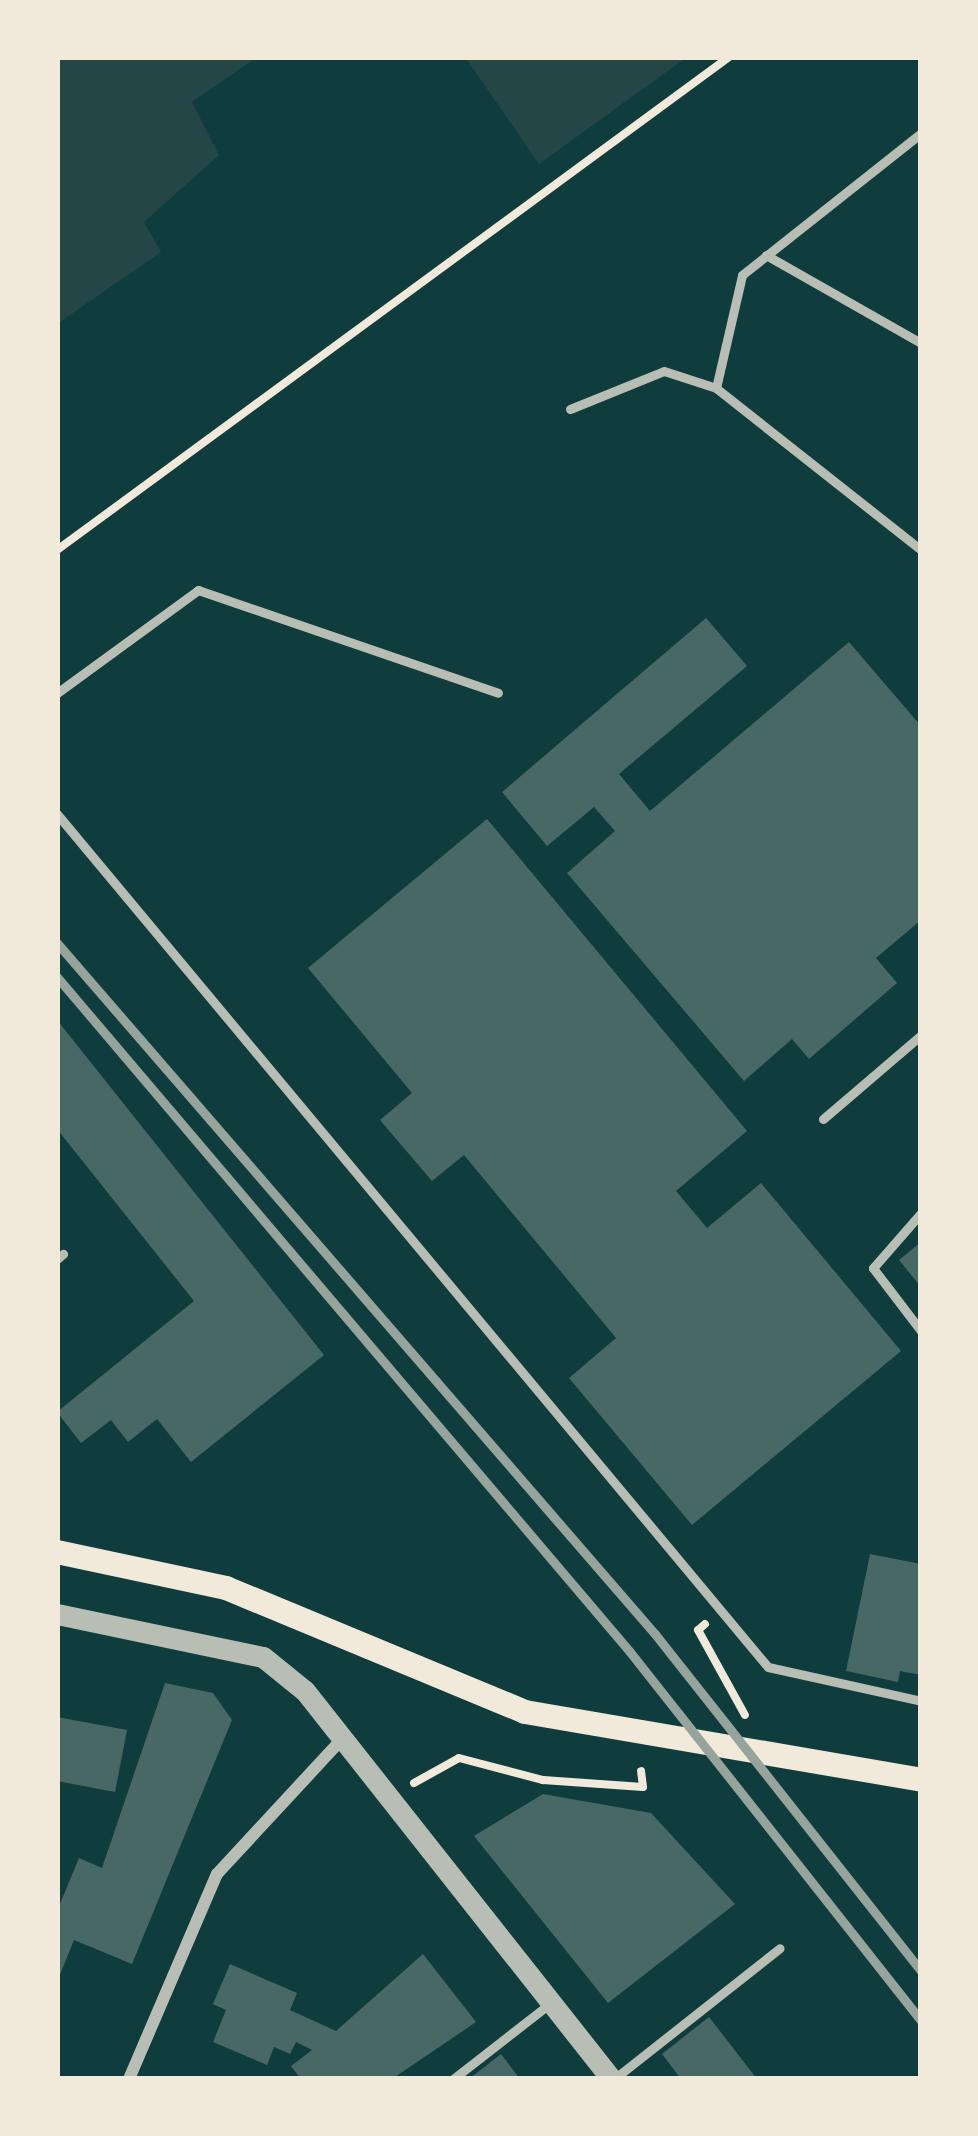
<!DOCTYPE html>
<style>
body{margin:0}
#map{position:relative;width:978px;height:2136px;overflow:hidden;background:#0f3d3e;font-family:Manrope,sans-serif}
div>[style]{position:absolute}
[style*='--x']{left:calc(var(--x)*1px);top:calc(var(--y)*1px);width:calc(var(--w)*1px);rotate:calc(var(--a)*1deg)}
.green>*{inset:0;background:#244646}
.building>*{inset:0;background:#486865}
.path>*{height:8px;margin:-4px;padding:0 4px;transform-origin:4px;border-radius:4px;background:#f1e9da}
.service>*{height:9px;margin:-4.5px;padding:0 4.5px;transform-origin:4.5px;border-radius:4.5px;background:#b8beb3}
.minor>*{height:12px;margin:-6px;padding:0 6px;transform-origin:6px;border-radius:6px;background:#b8beb3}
.tertiary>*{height:21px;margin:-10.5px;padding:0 10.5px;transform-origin:10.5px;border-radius:10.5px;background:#b8beb3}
.secondary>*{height:24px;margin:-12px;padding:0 12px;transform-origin:12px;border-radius:12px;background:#f1e9da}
.rail>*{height:9px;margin:-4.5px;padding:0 4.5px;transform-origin:4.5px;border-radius:4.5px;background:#97a49c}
span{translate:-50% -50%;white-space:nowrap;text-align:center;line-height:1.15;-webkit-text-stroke:10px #f1e9da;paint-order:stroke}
.frame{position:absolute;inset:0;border:60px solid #f1e9da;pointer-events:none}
</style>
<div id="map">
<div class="green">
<div style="clip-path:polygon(57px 57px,257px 57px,192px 102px,219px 155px,144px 222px,161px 252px,57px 324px)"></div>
<div style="clip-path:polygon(465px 57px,687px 57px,539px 164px)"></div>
</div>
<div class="building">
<div style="clip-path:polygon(706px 618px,747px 666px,619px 774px,650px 811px,849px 642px,921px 726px,921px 920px,876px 958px,897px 983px,809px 1059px,792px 1039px,744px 1081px,567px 873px,615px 831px,594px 807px,547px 846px,502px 792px)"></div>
<div style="clip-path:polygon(487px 819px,747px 1131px,676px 1191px,707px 1228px,761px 1183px,901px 1351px,692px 1525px,569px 1378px,616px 1338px,464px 1155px,432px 1181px,380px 1120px,412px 1093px,308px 968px)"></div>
<div style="clip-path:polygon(57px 1020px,324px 1355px,191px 1462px,157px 1419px,128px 1442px,111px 1420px,81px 1443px,57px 1412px,194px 1301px,57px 1129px)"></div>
<div style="clip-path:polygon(921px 1242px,921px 1287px,899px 1260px)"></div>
<div style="clip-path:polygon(870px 1554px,921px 1564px,921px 1675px,900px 1671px,898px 1682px,846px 1671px)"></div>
<div style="clip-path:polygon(165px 1683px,213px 1693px,232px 1720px,132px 1964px,74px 1940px,57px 1982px,57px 1911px,79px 1858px,102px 1868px)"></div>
<div style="clip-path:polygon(57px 1717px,127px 1730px,115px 1792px,57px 1781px)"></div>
<div style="clip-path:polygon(543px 1794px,651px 1813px,735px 1904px,608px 2003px,474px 1836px)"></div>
<div style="clip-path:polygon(423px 1954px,476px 2022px,392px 2079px,301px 2079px,291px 2066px,312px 2050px,296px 2042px,290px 2054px,274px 2047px,267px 2065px,213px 2042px,226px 2010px,213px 2004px,230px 1964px,297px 1993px,290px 2010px,336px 2031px)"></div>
<div style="clip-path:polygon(709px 2017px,730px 2044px,757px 2079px,681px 2079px,662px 2054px)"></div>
<div style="clip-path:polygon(501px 2054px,520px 2079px,469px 2079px)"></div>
</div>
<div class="path">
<div style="--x:57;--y:550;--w:833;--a:-36.26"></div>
<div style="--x:705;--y:1624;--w:9;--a:139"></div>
<div style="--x:698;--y:1630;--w:97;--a:61.1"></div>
<div style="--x:414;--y:1783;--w:51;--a:-29.1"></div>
<div style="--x:459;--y:1758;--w:87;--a:14.7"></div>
<div style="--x:543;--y:1780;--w:100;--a:4"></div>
<div style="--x:643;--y:1787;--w:16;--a:-97"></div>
</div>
<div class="service">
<div style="--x:766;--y:255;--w:178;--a:29.6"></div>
<div style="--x:716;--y:388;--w:116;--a:-77"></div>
<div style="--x:742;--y:275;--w:228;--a:-38.4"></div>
<div style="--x:570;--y:409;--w:101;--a:-22"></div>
<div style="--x:664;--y:371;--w:55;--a:18.1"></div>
<div style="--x:716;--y:388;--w:261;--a:38.3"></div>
<div style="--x:57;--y:693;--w:175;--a:-36.1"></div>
<div style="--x:198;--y:590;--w:317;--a:18.9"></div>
<div style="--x:57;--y:814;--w:1110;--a:50.19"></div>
<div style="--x:768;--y:1667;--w:157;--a:12.5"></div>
<div style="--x:823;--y:1119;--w:129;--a:-40.6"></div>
<div style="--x:921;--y:1213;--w:73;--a:131.1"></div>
<div style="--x:873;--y:1268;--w:79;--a:52.7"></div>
<div style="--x:57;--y:1259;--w:8;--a:-40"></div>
<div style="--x:453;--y:2079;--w:120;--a:-37.9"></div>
<div style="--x:614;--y:2079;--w:211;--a:-38.3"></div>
</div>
<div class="minor">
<div style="--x:129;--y:2079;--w:223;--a:-66.8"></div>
<div style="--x:217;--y:1874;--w:185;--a:-47.2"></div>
</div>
<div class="tertiary">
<div style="--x:57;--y:1614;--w:210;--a:11.8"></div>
<div style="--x:263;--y:1657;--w:54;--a:39"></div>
<div style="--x:305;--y:1691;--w:494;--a:51.7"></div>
</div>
<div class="secondary">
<div style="--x:57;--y:1552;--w:173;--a:12"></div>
<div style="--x:226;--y:1588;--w:324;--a:22.5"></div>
<div style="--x:525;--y:1712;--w:402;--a:9.7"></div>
</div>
<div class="rail">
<div style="--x:57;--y:943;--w:914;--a:49.13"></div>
<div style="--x:655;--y:1634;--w:429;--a:51.7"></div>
<div style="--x:57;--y:977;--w:885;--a:49.67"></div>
<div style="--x:630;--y:1652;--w:470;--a:51.7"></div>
</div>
<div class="frame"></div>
</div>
